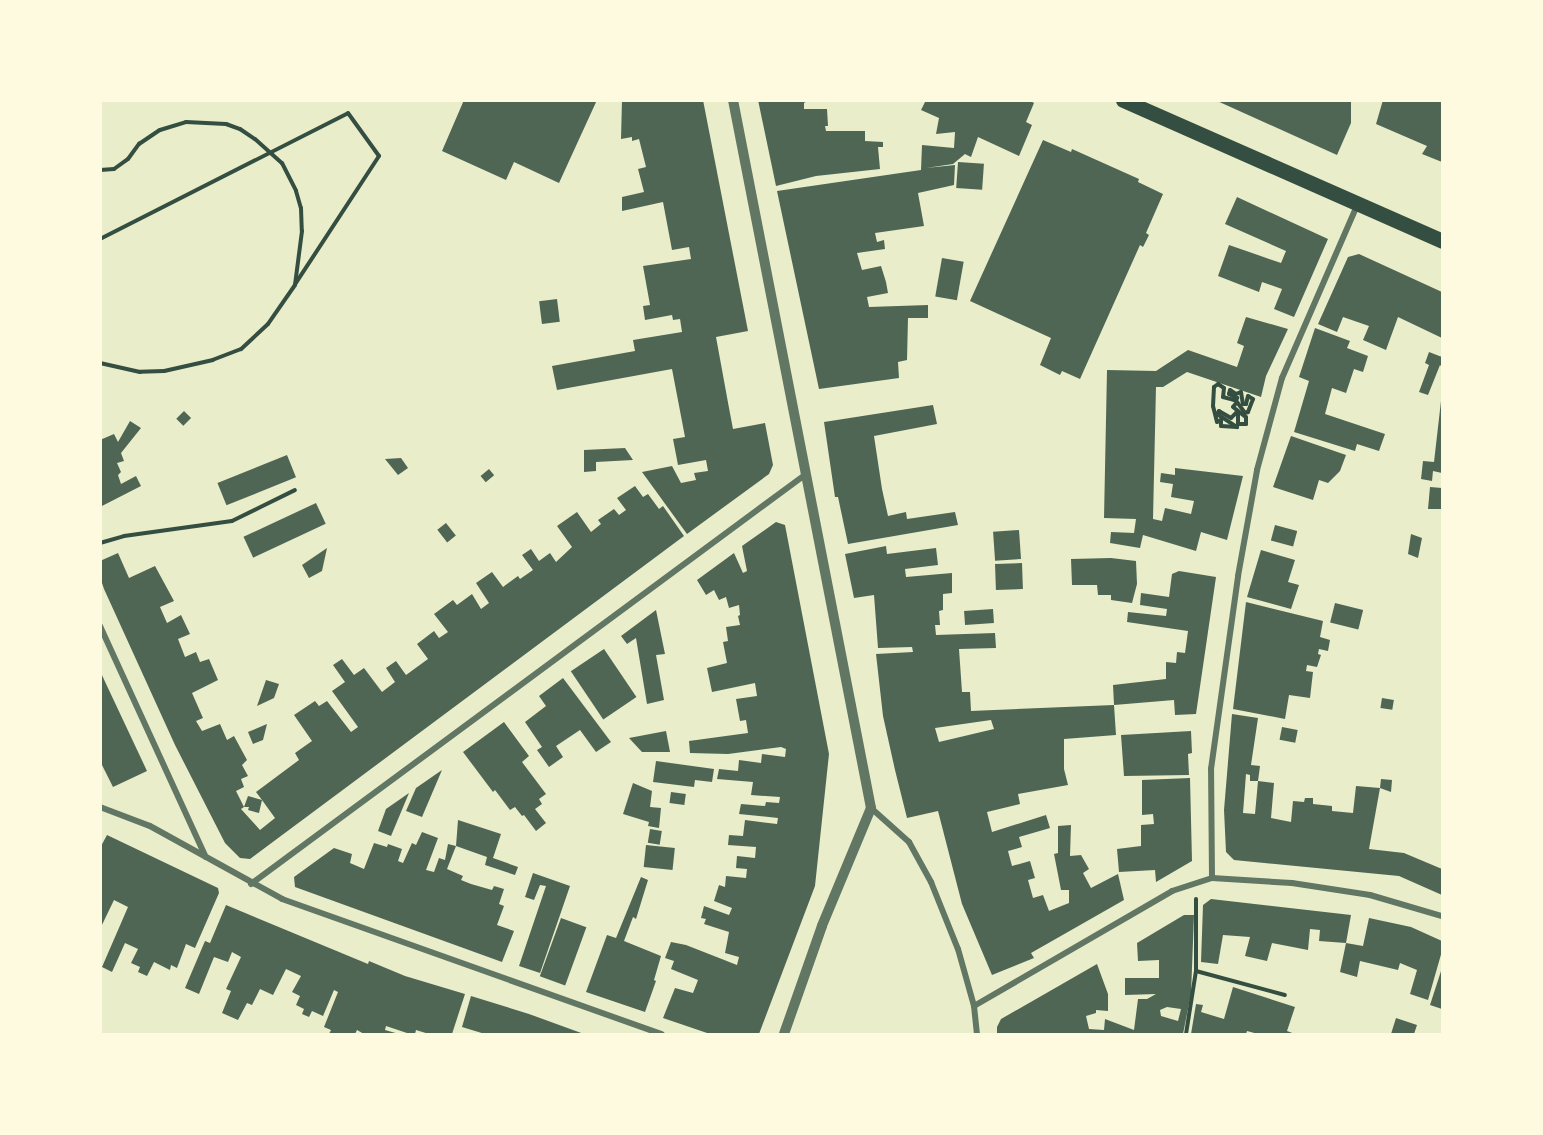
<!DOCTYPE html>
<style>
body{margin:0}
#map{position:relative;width:1543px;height:1135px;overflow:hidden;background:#e9edc9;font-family:"Work Sans",sans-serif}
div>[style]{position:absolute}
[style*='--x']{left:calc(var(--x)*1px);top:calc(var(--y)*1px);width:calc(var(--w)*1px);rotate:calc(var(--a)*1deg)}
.building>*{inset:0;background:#4f6655;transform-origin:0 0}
.path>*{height:4px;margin:-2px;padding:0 2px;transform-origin:2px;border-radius:2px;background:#344e41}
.minor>*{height:6px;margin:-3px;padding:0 3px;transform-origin:3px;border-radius:3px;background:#617663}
.tertiary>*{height:10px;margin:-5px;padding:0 5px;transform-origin:5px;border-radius:5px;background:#617663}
.primary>*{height:15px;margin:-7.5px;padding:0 7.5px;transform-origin:7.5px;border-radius:7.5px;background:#344e41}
span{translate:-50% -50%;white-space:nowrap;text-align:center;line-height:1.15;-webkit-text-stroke:4.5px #fefae0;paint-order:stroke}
.frame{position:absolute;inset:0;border:102px solid #fefae0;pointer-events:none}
</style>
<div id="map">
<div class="building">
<div style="clip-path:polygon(464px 100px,597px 100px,559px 183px,514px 162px,506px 180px,442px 151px)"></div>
<div style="clip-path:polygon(622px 100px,703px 100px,748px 331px,716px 337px,729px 408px,733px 429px,765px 423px,773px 465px,769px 474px,687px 534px,642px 472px,672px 466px,681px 483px,696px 480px,694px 473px,708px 471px,706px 460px,678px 465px,673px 439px,685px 437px,672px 369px,557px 390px,552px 366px,635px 351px,633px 340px,682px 332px,680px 319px,673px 320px,672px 315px,645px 320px,643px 306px,650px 305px,643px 266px,691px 259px,689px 247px,672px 250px,663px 202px,622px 211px,622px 197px,644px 192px,638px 169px,646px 167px,639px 139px,632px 141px,632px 137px,621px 139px)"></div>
<div style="clip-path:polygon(758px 100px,809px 100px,804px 103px,804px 109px,827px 109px,828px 126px,825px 126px,826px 131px,865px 131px,865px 141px,883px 142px,883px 147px,878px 147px,880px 169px,816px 176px,776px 186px)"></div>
<div style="clip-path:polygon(926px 100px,1029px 100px,1034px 103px,1026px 122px,1032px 125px,1019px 156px,978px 137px,971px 157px,965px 154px,953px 164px,926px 168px,955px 165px,954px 185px,918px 193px,924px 226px,875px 233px,877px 242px,884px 240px,885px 249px,857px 253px,862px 270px,881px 266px,886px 282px,888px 293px,867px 297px,869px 307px,928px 305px,928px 318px,908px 318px,907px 360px,898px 362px,899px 378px,819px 389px,777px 191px,921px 170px,922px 145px,954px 148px,955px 132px,936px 134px,939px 118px,921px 110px)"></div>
<div style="clip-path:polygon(1215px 100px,1351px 100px,1351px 123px,1337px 155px)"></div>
<div style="clip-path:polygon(1383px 100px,1442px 100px,1442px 162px,1422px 154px,1427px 146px,1376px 124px)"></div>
<div style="clip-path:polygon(1043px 140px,1071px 152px,1072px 149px,1139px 179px,1138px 182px,1163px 194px,1146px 233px,1149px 235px,1143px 247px,1140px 245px,1080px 379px,1062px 371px,1060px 375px,1040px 365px,1051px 338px,970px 301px)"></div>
<div style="left:958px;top:162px;width:26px;height:26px;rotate:4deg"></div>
<div style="clip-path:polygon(1237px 197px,1328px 239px,1294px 317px,1274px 309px,1282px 289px,1262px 282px,1259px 292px,1218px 276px,1229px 245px,1281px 263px,1286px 251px,1225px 224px)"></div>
<div style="clip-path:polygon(1359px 254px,1442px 292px,1442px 338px,1398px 317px,1386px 350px,1363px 340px,1369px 326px,1343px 317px,1337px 332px,1318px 324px,1348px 257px)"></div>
<div style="left:942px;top:258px;width:22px;height:39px;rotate:10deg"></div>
<div style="left:557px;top:299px;width:23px;height:18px;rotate:83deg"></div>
<div style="clip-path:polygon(1246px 317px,1288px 329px,1266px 376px,1261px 397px,1187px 372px,1163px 387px,1156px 387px,1153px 519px,1162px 521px,1165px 508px,1191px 514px,1194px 501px,1171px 497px,1173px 484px,1160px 482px,1161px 473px,1175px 475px,1175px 468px,1243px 476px,1227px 540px,1201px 532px,1196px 551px,1143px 535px,1140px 548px,1110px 543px,1111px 532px,1134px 533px,1136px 519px,1104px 518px,1107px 370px,1156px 371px,1188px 350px,1237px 367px,1244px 346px,1237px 343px)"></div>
<div style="clip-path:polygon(1315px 328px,1350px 341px,1347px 348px,1368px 356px,1363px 372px,1354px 369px,1346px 393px,1332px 388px,1325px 414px,1385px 434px,1379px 451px,1357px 444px,1355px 451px,1294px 432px,1309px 381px,1299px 377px)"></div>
<div style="clip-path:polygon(1429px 352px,1442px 357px,1442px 367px,1440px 365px,1428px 395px,1419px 392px,1429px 365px,1425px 363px)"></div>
<div style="clip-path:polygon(1441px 401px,1442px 473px,1433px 471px,1432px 481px,1421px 479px,1423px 461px,1434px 462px)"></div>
<div style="clip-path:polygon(933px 405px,937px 424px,874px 436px,882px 489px,888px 516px,906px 512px,907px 519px,955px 512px,958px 525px,848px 544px,838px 497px,835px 497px,824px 422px)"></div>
<div style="left:184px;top:411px;width:10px;height:11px;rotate:45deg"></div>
<div style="clip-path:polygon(130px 421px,141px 428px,121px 453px,124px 461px,117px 463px,121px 472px,118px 475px,121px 484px,136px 476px,141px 486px,100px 507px,100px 440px,114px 434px,118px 442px)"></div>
<div style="clip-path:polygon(1291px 436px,1346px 455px,1340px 471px,1328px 483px,1319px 480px,1313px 500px,1273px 487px)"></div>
<div style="clip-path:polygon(625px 448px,633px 460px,596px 462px,596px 471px,584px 472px,584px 450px)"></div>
<div style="left:287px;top:455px;width:24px;height:75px;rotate:68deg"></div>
<div style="clip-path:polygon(401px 458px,408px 468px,398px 475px,385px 459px)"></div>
<div style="left:489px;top:469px;width:8px;height:11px;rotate:50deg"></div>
<div style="clip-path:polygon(635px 486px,643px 497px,648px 494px,659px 509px,663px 506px,684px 536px,250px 859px,240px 858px,225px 843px,175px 745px,104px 589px,100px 577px,100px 561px,118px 553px,129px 578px,155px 566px,174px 601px,160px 607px,167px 623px,181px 615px,190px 634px,178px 639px,185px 657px,196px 652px,200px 662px,209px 659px,218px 680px,192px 693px,203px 718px,196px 721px,202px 731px,220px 724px,227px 740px,234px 736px,247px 760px,242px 765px,248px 776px,241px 779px,244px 787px,236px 791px,244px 807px,241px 809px,260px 830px,275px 818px,262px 800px,259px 813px,248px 810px,249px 807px,244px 807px,248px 796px,262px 800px,256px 792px,299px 760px,295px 753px,312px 741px,294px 715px,315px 701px,319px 706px,327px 701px,351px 732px,358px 727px,332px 691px,345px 682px,333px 665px,342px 659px,354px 675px,364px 668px,382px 692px,395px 682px,386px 668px,396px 661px,406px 675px,428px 659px,417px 644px,434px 631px,439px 638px,448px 632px,434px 614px,453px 600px,457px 605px,472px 594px,481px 609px,489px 603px,476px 583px,492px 572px,503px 587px,518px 576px,520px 579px,533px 570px,522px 555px,531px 549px,539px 561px,550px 553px,556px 562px,572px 547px,557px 526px,577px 512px,591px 532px,601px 524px,598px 520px,614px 509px,619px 515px,626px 510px,617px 498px)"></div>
<div style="clip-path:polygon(1430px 487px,1442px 488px,1442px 509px,1428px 509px)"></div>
<div style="left:316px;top:503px;width:23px;height:80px;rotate:65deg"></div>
<div style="clip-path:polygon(776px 522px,785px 525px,829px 754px,815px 886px,759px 1034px,710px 1034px,663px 1018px,675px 988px,693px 993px,698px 980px,671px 969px,674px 961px,665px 958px,671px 942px,686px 945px,737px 965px,739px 957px,725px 953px,729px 932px,704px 924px,706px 919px,701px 918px,704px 906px,729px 915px,732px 908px,714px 901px,719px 885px,725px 887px,726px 876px,746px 878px,747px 869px,736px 868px,737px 856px,755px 858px,756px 847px,728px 845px,729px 835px,743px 836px,745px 820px,777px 824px,778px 818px,739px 814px,741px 804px,765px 806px,766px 802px,779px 803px,780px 797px,751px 795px,753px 782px,717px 779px,719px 769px,738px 771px,739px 760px,761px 763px,762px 754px,785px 757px,786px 749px,781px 747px,728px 754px,690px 753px,689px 741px,748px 733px,746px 720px,740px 721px,736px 699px,757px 696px,755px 683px,712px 692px,707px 668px,727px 663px,723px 642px,728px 641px,726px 627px,740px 625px,738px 616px,740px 615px,739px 605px,729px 608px,726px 597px,719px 600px,714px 590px,706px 595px,697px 580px,734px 553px,743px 573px,747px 571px,742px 546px)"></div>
<div style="left:446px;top:523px;width:16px;height:11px;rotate:52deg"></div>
<div style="left:1275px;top:525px;width:23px;height:16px;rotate:15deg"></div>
<div style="left:1019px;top:530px;width:29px;height:26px;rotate:86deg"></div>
<div style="clip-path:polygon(1411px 534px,1422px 538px,1418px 558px,1408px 554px)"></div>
<div style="clip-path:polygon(evenodd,886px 546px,887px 554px,936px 548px,938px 565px,905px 569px,906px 577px,952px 573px,952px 593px,943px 594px,943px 610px,939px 611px,940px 625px,935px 625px,936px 635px,995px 633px,996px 648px,959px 649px,962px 692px,970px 692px,971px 711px,1114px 705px,1116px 735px,1064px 739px,1064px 769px,1068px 785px,1018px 794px,1020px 804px,987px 812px,992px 832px,1046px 815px,1050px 828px,1019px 837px,1022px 847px,1008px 851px,1012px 866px,1030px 861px,1035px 878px,1028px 880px,1033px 898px,1043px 895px,1049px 911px,1069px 903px,1069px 890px,1061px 890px,1054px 854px,1058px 853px,1058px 826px,1071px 825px,1070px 856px,1081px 855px,1089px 869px,1083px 873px,1091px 888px,1118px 874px,1124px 900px,1031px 953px,1034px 958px,992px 975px,962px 904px,938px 811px,907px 818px,895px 770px,883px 716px,876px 654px,913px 652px,912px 647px,878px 648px,874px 595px,854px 598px,845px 554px,886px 546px,991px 720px,994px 729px,939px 742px,935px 728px,991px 720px)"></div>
<div style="clip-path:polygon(327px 548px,322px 571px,309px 578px,302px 565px)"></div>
<div style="clip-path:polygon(1261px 550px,1295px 560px,1288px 582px,1299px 585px,1291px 609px,1247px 597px)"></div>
<div style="clip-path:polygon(1111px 558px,1136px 561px,1137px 584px,1132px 603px,1111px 600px,1111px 595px,1098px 595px,1097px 585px,1072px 585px,1071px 559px)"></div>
<div style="left:1022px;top:563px;width:26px;height:27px;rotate:88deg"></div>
<div style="clip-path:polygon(1179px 571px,1216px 577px,1196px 714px,1175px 715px,1174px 700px,1114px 705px,1113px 685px,1166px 679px,1166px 662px,1176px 663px,1177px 652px,1185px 653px,1188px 631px,1127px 622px,1128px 612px,1166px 616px,1167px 609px,1140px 605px,1141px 593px,1169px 597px,1172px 574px)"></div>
<div style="clip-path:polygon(1246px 602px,1323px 621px,1320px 637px,1330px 640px,1328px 651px,1319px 649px,1318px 654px,1321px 655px,1317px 667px,1307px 665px,1306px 671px,1313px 672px,1310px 698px,1289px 695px,1285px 719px,1233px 709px)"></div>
<div style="left:1335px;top:603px;width:29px;height:20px;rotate:14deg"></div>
<div style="left:993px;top:609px;width:14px;height:29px;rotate:86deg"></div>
<div style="clip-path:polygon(656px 610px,665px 654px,656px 655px,664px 700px,647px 704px,636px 638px,627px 644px,621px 636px)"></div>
<div style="left:604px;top:649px;width:58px;height:40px;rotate:56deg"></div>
<div style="clip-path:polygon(100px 671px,147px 771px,113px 787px,100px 761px)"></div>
<div style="clip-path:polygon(563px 678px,611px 742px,596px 752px,580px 730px,556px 746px,563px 757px,549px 767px,537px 750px,542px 747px,525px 722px,546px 706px,539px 696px)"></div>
<div style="clip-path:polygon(266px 680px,279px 684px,274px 698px,257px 706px)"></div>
<div style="left:1382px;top:698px;width:12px;height:10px;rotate:9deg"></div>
<div style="clip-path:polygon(1232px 714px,1258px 718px,1251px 765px,1260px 766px,1258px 781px,1250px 781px,1250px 775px,1246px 774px,1243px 813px,1255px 814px,1258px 781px,1274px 783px,1271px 818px,1291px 822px,1293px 801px,1304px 802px,1305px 798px,1313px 798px,1313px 804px,1332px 806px,1332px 811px,1353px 813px,1356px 786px,1380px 788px,1369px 849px,1404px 853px,1442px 869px,1442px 895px,1399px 876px,1234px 860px,1226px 852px,1224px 810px)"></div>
<div style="clip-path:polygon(504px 722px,529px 756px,522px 762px,546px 794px,539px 799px,542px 804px,535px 809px,546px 823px,536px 831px,524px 815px,522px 816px,515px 807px,510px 810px,495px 790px,493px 792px,463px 752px)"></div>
<div style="clip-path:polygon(267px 724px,263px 740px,253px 744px,248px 732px)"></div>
<div style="left:1282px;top:727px;width:16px;height:13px;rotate:11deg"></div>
<div style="clip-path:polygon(666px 731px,670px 752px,642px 752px,629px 738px)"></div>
<div style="clip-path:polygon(1191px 731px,1192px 753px,1188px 754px,1189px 775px,1124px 776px,1121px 735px)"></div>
<div style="clip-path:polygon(656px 761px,714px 769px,712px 782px,695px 780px,694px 787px,653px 782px)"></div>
<div style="clip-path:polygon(442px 770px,422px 817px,406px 811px,416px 788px)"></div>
<div style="clip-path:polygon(1190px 778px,1192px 861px,1156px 882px,1155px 870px,1119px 872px,1117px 849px,1141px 846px,1141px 825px,1154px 824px,1153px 814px,1142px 815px,1142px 780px)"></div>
<div style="clip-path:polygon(1381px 779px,1392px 780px,1391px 792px,1380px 788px)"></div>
<div style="clip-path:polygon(633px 783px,652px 791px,650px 807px,661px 808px,659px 828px,648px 826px,649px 822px,623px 814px)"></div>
<div style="left:671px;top:792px;width:15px;height:11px;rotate:8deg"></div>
<div style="clip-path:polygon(409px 793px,391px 836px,378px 831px,386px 809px)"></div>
<div style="clip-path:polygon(458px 820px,501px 834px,493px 858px,518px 867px,515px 875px,485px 865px,487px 857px,456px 846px)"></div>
<div style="left:650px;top:829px;width:12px;height:14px;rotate:9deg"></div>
<div style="clip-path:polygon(422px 832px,438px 838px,426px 870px,434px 872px,439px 858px,445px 860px,448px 844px,456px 846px,447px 869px,463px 876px,461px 880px,471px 884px,492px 890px,494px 886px,504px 889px,499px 904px,504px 906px,497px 925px,514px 931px,502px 962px,295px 887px,294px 877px,334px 848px,352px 854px,350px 863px,364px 869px,374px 843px,387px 847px,388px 844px,402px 849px,398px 861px,403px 863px,412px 843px,416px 845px)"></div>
<div style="clip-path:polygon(107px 835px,218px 888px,219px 893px,195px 948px,186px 944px,177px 968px,171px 965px,170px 970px,154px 962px,147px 976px,138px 972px,140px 967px,131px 963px,138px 949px,125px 943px,112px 972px,102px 967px,128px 907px,114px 900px,100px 929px,100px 848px)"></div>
<div style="left:646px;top:845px;width:29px;height:22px;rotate:6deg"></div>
<div style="clip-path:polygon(533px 873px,570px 886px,540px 973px,519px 966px,546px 886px,540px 885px,534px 900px,525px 897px)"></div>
<div style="clip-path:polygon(641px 877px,648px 880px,636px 919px,633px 917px,624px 941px,661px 956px,654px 980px,656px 981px,645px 1012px,586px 992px,607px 935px,616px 938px)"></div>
<div style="clip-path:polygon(1211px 899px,1351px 915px,1346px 943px,1363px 946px,1369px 918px,1411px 927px,1442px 941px,1442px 951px,1428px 1000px,1410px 994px,1417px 970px,1400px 963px,1398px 970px,1360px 961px,1357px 977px,1340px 972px,1346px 943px,1319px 941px,1320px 930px,1310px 929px,1308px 950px,1272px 943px,1267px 961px,1245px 956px,1250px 937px,1223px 935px,1218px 964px,1201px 962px,1203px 905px)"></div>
<div style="clip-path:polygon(226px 905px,368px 964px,369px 961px,405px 976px,465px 994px,452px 1034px,429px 1034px,416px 1030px,415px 1034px,410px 1034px,386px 1026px,385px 1030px,399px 1034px,364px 1034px,357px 1030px,355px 1034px,329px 1034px,331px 1030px,324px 1027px,338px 992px,334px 990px,323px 1016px,312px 1011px,309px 1017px,302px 1014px,304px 1009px,296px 1005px,300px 996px,292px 992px,301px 976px,286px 969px,273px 995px,260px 989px,252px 1005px,247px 1003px,238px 1020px,222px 1013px,231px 991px,226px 989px,241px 957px,232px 952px,228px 962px,214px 957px,199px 994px,185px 988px,205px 941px,210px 943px)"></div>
<div style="clip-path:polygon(evenodd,1184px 915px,1194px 915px,1191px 994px,1183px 1034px,997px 1034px,997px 1027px,1001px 1019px,1097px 964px,1108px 994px,1108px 1011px,1096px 1010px,1096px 1013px,1086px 1016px,1089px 1029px,1104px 1030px,1105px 1019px,1134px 1030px,1138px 999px,1147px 999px,1156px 994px,1125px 995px,1125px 978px,1159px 978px,1159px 960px,1138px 961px,1137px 943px,1184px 915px,1167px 1007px,1181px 1009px,1178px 1021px,1161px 1016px,1160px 1010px,1167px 1007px)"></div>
<div style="left:561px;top:918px;width:27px;height:62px;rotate:20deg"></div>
<div style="clip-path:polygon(1442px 968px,1442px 1009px,1430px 1005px)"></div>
<div style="clip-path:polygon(1233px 987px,1295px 1007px,1287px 1031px,1295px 1034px,1258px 1034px,1247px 1031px,1246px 1034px,1191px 1034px,1196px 1004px,1203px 1005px,1201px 1012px,1224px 1019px)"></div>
<div style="clip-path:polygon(471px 996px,529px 1014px,584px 1034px,485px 1034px,462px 1027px)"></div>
<div style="clip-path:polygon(1396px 1018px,1417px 1025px,1414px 1034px,1391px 1034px)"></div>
</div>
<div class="path">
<div style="--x:100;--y:170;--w:14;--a:-4"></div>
<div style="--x:114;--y:169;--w:17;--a:-36"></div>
<div style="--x:128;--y:159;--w:19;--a:-54"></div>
<div style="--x:139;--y:144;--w:25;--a:-34"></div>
<div style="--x:160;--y:130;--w:27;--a:-17"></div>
<div style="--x:186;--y:122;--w:40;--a:2.9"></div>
<div style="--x:226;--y:124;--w:15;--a:20"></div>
<div style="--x:240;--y:129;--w:18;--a:34"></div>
<div style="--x:255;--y:139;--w:36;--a:42"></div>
<div style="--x:282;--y:163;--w:31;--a:63"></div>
<div style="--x:296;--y:191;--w:18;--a:74"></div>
<div style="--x:301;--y:208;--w:23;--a:88"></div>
<div style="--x:302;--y:231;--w:54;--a:97.4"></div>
<div style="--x:295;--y:285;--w:47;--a:124.7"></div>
<div style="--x:268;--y:324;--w:37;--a:137"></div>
<div style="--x:241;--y:349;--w:30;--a:159"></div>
<div style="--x:213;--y:360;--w:50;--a:167.3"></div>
<div style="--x:164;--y:371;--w:24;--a:178"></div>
<div style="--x:140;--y:372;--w:41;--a:-167.3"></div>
<div style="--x:100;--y:239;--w:278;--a:-26.9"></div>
<div style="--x:348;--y:113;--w:53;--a:54.2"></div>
<div style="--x:379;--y:156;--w:152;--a:123.2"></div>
<div style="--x:1218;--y:384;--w:7;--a:34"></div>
<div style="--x:1224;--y:388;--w:9;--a:96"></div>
<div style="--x:1223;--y:397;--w:11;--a:15"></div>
<div style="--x:1234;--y:400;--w:4;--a:-34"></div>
<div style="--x:1237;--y:398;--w:9;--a:-153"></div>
<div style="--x:1229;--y:394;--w:4;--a:-76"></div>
<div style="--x:1230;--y:390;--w:7;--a:34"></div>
<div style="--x:1236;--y:394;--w:5;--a:-22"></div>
<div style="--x:1241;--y:392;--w:12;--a:81"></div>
<div style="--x:1243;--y:404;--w:3;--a:0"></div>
<div style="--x:1246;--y:404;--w:8;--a:-76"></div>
<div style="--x:1248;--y:396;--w:6;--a:31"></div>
<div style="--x:1253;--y:399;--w:14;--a:111"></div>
<div style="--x:1248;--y:412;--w:3;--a:162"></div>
<div style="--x:1245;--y:413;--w:14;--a:-126"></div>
<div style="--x:1237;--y:402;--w:6;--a:129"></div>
<div style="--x:1233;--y:407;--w:16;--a:38"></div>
<div style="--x:1246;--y:417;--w:7;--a:90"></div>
<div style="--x:1246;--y:424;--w:8;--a:180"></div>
<div style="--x:1238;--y:424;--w:10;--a:-90"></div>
<div style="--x:1238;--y:414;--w:2;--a:-153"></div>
<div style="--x:1236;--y:413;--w:7;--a:135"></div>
<div style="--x:1231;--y:418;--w:14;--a:-150"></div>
<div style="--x:1219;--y:411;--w:4;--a:124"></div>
<div style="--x:1217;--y:414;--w:24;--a:33"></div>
<div style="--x:1237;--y:427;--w:16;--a:-176"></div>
<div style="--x:1221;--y:426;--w:6;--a:-90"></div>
<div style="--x:1221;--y:420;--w:4;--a:153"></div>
<div style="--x:1217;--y:422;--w:16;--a:-104"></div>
<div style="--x:1213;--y:406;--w:19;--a:-87"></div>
<div style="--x:1214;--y:387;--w:5;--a:-37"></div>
<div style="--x:100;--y:543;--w:25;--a:-16"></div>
<div style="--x:124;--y:536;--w:109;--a:-7.9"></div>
<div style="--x:232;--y:521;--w:70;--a:-26.2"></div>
<div style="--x:1196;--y:971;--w:92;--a:15.1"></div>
<div style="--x:1186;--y:1034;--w:64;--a:-81"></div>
<div style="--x:1196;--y:971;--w:72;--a:-90"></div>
</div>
<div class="minor">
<div style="--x:100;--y:626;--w:254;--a:65.4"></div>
<div style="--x:100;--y:807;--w:53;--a:20.8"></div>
<div style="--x:150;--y:826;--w:151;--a:28.9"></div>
<div style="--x:282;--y:899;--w:403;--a:19.6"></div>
<div style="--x:871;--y:808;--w:51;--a:41.8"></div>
<div style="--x:909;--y:842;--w:46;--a:61.2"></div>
<div style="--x:931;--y:882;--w:72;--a:68.1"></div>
<div style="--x:958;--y:949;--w:59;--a:74.3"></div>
<div style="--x:974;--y:1006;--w:28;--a:84"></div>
<div style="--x:1212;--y:878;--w:109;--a:-90.5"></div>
<div style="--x:1211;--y:769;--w:195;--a:-82"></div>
<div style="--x:1238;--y:576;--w:108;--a:-79.8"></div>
<div style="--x:1257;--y:470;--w:95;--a:-74.8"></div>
<div style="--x:1282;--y:378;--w:191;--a:-66.5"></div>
<div style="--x:251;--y:884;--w:690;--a:-36.45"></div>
<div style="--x:974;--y:1006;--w:229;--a:-30.1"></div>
<div style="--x:1172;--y:891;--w:42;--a:-18"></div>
<div style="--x:1212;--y:878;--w:80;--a:3.6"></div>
<div style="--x:1292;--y:883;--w:79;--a:8.7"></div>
<div style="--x:1370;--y:895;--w:75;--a:16.3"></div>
</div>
<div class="tertiary">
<div style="--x:733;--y:100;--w:721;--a:78.97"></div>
<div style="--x:871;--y:808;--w:128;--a:112.6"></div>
<div style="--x:822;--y:926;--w:114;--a:109.4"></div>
</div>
<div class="primary">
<div style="--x:1123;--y:100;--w:349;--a:23.8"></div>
</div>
<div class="frame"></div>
</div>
